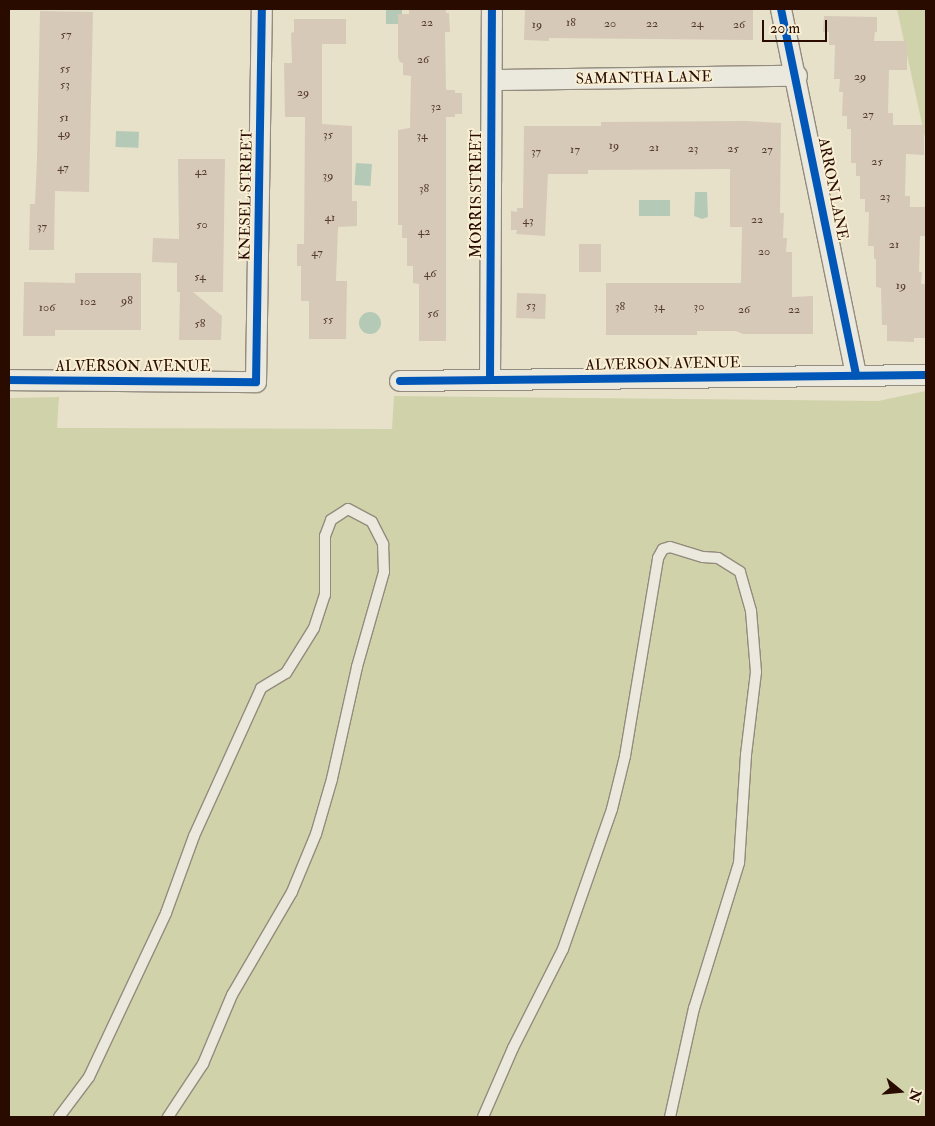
<!DOCTYPE html>
<style>
body{margin:0}
#map{position:relative;width:935px;height:1126px;overflow:hidden;background:#e8e1ca;font-family:"IM FELL Double Pica",serif}
div>[style]{position:absolute}
[style*='--x']{left:calc(var(--x)*1px);top:calc(var(--y)*1px);width:calc(var(--w)*1px);rotate:calc(var(--a)*1deg)}
.green>*{inset:0;background:#d0d2aa}
.water>*{inset:0;background:#b4cab6;transform-origin:0 0}
.round{border-radius:50%}
.building>*{inset:0;background:#d6c9b7;transform-origin:0 0}
.roads{filter:drop-shadow(1px 0 #938b7d) drop-shadow(-1px 0 #938b7d) drop-shadow(0 1px #938b7d) drop-shadow(0 -1px #938b7d)}
.lane>*{height:10px;margin:-5px;padding:0 5px;transform-origin:5px;border-radius:5px;background:#ebe8dd}
.street>*{height:20px;margin:-10px;padding:0 10px;transform-origin:10px;border-radius:10px;background:#ebe8dd}
.cycleway>*{height:8px;margin:-4px;padding:0 4px;transform-origin:4px;border-radius:4px;background:#0057b8}
span{translate:-50% -50%;white-space:nowrap;text-align:center;line-height:1.15;-webkit-text-stroke:4px #f8efd4;paint-order:stroke}
.number-label{font-size:12px;color:#553a2e}
.number-label span{-webkit-text-stroke-width:0}
.street-label{font-size:15px;color:#2a0b00}
.frame{position:absolute;inset:0;border:10px solid #2a0b00;pointer-events:none}
.north{position:absolute;left:875px;top:1066px;width:50px;height:50px;-webkit-text-stroke:4px #f8efd4;paint-order:stroke;rotate:107deg;font-size:14px;font-weight:700;line-height:20px;text-align:center;color:#2a0b00}
.north::after{content:'';display:block;margin:auto;width:18px;height:22px;background:#2a0b00;clip-path:polygon(50% 0,100% 100%,50% 72%,0 100%)}
.scale{position:absolute;left:762px;top:20px;width:65px;height:22px;box-sizing:border-box;border:2px solid #2a0b00;border-top:0;padding-left:6px;font-size:15px;line-height:18px;white-space:nowrap;color:#2a0b00;-webkit-text-stroke:4px #f8efd4;paint-order:stroke}
</style>
<div id="map">
<div class="green">
<div style="clip-path:polygon(897px 9px,926px 9px,926px 142px)"></div>
<div style="clip-path:polygon(926px 391px,926px 1117px,9px 1117px,9px 398px,59px 397px,57px 428px,392px 429px,394px 396px,878px 401px)"></div>
</div>
<div class="water">
<div style="left:386px;top:9px;width:16px;height:15px"></div>
<div style="left:116px;top:131px;width:23px;height:16px;rotate:2deg"></div>
<div style="left:356px;top:163px;width:16px;height:22px;rotate:4deg"></div>
<div style="clip-path:polygon(695px 192px,707px 192px,708px 217px,702px 219px,694px 216px)"></div>
<div style="left:639px;top:200px;width:31px;height:16px"></div>
<div class="round" style="left:359px;top:312px;width:22px;height:22px"></div>
</div>
<div class="building">
<div style="clip-path:polygon(409px 9px,446px 9px,446px 13px,449px 13px,450px 32px,445px 32px,446px 90px,455px 90px,455px 93px,462px 93px,462px 114px,455px 114px,455px 117px,446px 117px,446px 341px,419px 341px,419px 284px,413px 283px,413px 266px,407px 266px,407px 238px,402px 238px,402px 225px,398px 225px,398px 130px,410px 128px,411px 76px,403px 75px,403px 63px,400px 62px,398px 58px,398px 14px,409px 14px)"></div>
<div style="clip-path:polygon(525px 9px,750px 9px,753px 10px,753px 40px,549px 38px,549px 41px,524px 40px)"></div>
<div style="clip-path:polygon(40px 11px,93px 12px,89px 192px,55px 191px,54px 250px,29px 250px,30px 204px,35px 204px,37px 159px)"></div>
<div style="clip-path:polygon(824px 16px,877px 17px,877px 32px,875px 32px,874px 41px,907px 41px,907px 70px,889px 70px,888px 113px,893px 113px,893px 125px,924px 125px,924px 155px,906px 154px,905px 196px,910px 196px,910px 207px,926px 207px,926px 236px,920px 236px,919px 272px,922px 272px,921px 284px,926px 284px,926px 338px,914px 338px,914px 342px,887px 341px,887px 325px,882px 325px,881px 288px,876px 287px,876px 259px,874px 259px,874px 246px,868px 246px,869px 212px,865px 212px,865px 199px,860px 199px,860px 176px,856px 176px,856px 163px,851px 163px,851px 129px,847px 129px,847px 116px,842px 116px,843px 92px,839px 92px,840px 79px,834px 79px,835px 45px,829px 45px,829px 32px,823px 32px)"></div>
<div style="clip-path:polygon(294px 19px,346px 19px,346px 44px,322px 44px,322px 124px,352px 126px,352px 201px,357px 201px,357px 226px,338px 227px,336px 281px,347px 281px,346px 339px,309px 339px,309px 301px,301px 301px,301px 266px,297px 266px,297px 244px,304px 244px,305px 117px,285px 117px,284px 63px,292px 63px,291px 33px,294px 32px)"></div>
<div style="clip-path:polygon(746px 121px,781px 123px,780px 213px,784px 213px,783px 238px,787px 238px,786px 252px,792px 252px,792px 297px,813px 296px,813px 334px,743px 334px,736px 331px,697px 331px,697px 335px,606px 335px,606px 283px,741px 283px,742px 227px,730px 227px,730px 169px,588px 170px,588px 174px,548px 174px,545px 236px,516px 234px,517px 230px,511px 230px,511px 211px,517px 212px,517px 208px,523px 208px,524px 126px,601px 126px,601px 122px)"></div>
<div style="clip-path:polygon(178px 159px,225px 159px,223px 292px,193px 292px,222px 316px,221px 340px,179px 340px,180px 292px,177px 292px,177px 263px,152px 262px,153px 238px,179px 239px)"></div>
<div style="left:579px;top:244px;width:22px;height:28px"></div>
<div style="clip-path:polygon(75px 273px,141px 273px,141px 330px,55px 330px,55px 336px,23px 336px,24px 282px,75px 283px)"></div>
<div style="left:517px;top:293px;width:29px;height:25px;rotate:2deg"></div>
</div>
<div class="roads">
<div class="lane">
<div style="--x:59;--y:1117;--w:50;--a:-53.1"></div>
<div style="--x:89;--y:1077;--w:181;--a:-64.8"></div>
<div style="--x:166;--y:913;--w:82;--a:-70"></div>
<div style="--x:194;--y:836;--w:162;--a:-65.6"></div>
<div style="--x:261;--y:688;--w:29;--a:-31"></div>
<div style="--x:286;--y:673;--w:53;--a:-58.1"></div>
<div style="--x:314;--y:628;--w:35;--a:-72"></div>
<div style="--x:325;--y:595;--w:59;--a:-90"></div>
<div style="--x:325;--y:536;--w:17;--a:-69"></div>
<div style="--x:331;--y:520;--w:20;--a:-33"></div>
<div style="--x:348;--y:509;--w:27;--a:28"></div>
<div style="--x:372;--y:522;--w:25;--a:63"></div>
<div style="--x:383;--y:544;--w:28;--a:88"></div>
<div style="--x:384;--y:572;--w:99;--a:105.9"></div>
<div style="--x:357;--y:667;--w:115;--a:102.6"></div>
<div style="--x:332;--y:779;--w:57;--a:106.2"></div>
<div style="--x:316;--y:834;--w:63;--a:112.5"></div>
<div style="--x:292;--y:892;--w:119;--a:120.2"></div>
<div style="--x:232;--y:995;--w:75;--a:112.8"></div>
<div style="--x:203;--y:1064;--w:64;--a:123.4"></div>
<div style="--x:483;--y:1117;--w:75;--a:-66.5"></div>
<div style="--x:513;--y:1048;--w:111;--a:-63.2"></div>
<div style="--x:563;--y:949;--w:148;--a:-70.7"></div>
<div style="--x:612;--y:809;--w:55;--a:-76.2"></div>
<div style="--x:625;--y:756;--w:201;--a:-80.5"></div>
<div style="--x:658;--y:558;--w:10;--a:-61"></div>
<div style="--x:663;--y:549;--w:7;--a:-16"></div>
<div style="--x:670;--y:547;--w:34;--a:17"></div>
<div style="--x:703;--y:557;--w:15;--a:4"></div>
<div style="--x:718;--y:558;--w:26;--a:32"></div>
<div style="--x:740;--y:572;--w:41;--a:74.2"></div>
<div style="--x:751;--y:611;--w:61;--a:85.3"></div>
<div style="--x:756;--y:672;--w:84;--a:96.9"></div>
<div style="--x:746;--y:755;--w:108;--a:93.7"></div>
<div style="--x:739;--y:863;--w:152;--a:107.2"></div>
<div style="--x:694;--y:1008;--w:112;--a:102.4"></div>
</div>
<div class="street">
<div style="--x:781;--y:9;--w:374;--a:78.4"></div>
<div style="--x:492;--y:80;--w:305;--a:-0.8"></div>
<div style="--x:9;--y:380;--w:247;--a:0.5"></div>
<div style="--x:256;--y:382;--w:373;--a:-89.1"></div>
<div style="--x:490;--y:380;--w:371;--a:-89.7"></div>
<div style="--x:400;--y:381;--w:526;--a:-0.65"></div>
</div>
</div>
<div class="cycleway">
<div style="--x:781;--y:9;--w:374;--a:78.4"></div>
<div style="--x:9;--y:380;--w:247;--a:0.5"></div>
<div style="--x:256;--y:382;--w:373;--a:-89.1"></div>
<div style="--x:490;--y:380;--w:371;--a:-89.7"></div>
<div style="--x:400;--y:381;--w:526;--a:-0.65"></div>
</div>
<div class="number-label">
<span style="left:427px;top:23px">22</span>
<span style="left:571px;top:23px">18</span>
<span style="left:610px;top:24px">20</span>
<span style="left:652px;top:24px">22</span>
<span style="left:697px;top:24px">24</span>
<span style="left:537px;top:25px">19</span>
<span style="left:739px;top:25px">26</span>
<span style="left:66px;top:35px">57</span>
<span style="left:423px;top:60px">26</span>
<span style="left:65px;top:69px">55</span>
<span style="left:860px;top:77px">29</span>
<span style="left:65px;top:85px">53</span>
<span style="left:303px;top:93px">29</span>
<span style="left:436px;top:107px">32</span>
<span style="left:868px;top:115px">27</span>
<span style="left:64px;top:118px">51</span>
<span style="left:64px;top:134px">49</span>
<span style="left:328px;top:135px">35</span>
<span style="left:422px;top:136px">34</span>
<span style="left:614px;top:146px">19</span>
<span style="left:654px;top:148px">21</span>
<span style="left:693px;top:149px">23</span>
<span style="left:733px;top:149px">25</span>
<span style="left:575px;top:150px">17</span>
<span style="left:767px;top:150px">27</span>
<span style="left:536px;top:152px">37</span>
<span style="left:877px;top:162px">25</span>
<span style="left:63px;top:168px">47</span>
<span style="left:201px;top:172px">42</span>
<span style="left:328px;top:176px">39</span>
<span style="left:424px;top:189px">38</span>
<span style="left:885px;top:197px">23</span>
<span style="left:330px;top:218px">41</span>
<span style="left:757px;top:220px">22</span>
<span style="left:528px;top:221px">43</span>
<span style="left:202px;top:225px">50</span>
<span style="left:42px;top:227px">37</span>
<span style="left:424px;top:232px">42</span>
<span style="left:894px;top:245px">21</span>
<span style="left:764px;top:252px">20</span>
<span style="left:317px;top:253px">47</span>
<span style="left:430px;top:274px">46</span>
<span style="left:200px;top:277px">54</span>
<span style="left:901px;top:286px">19</span>
<span style="left:127px;top:301px">98</span>
<span style="left:88px;top:302px">102</span>
<span style="left:531px;top:306px">53</span>
<span style="left:620px;top:307px">38</span>
<span style="left:659px;top:307px">34</span>
<span style="left:699px;top:307px">30</span>
<span style="left:47px;top:308px">106</span>
<span style="left:744px;top:310px">26</span>
<span style="left:794px;top:310px">22</span>
<span style="left:433px;top:314px">56</span>
<span style="left:328px;top:320px">55</span>
<span style="left:200px;top:324px">58</span>
</div>
<div class="street-label">
<span style="left:644px;top:78px;rotate:-1deg">SAMANTHA LANE</span>
<span style="left:833px;top:189px;rotate:79deg">ARRON LANE</span>
<span style="left:477px;top:194px;rotate:-90deg">MORRIS STREET</span>
<span style="left:246px;top:195px;rotate:-89deg">KNESEL STREET</span>
<span style="left:663px;top:364px;rotate:-1deg">ALVERSON AVENUE</span>
<span style="left:133px;top:367px">ALVERSON AVENUE</span>
</div>
<div class="frame"></div>
<div class="north">N</div>
<div class="scale">20 m</div>
</div>
